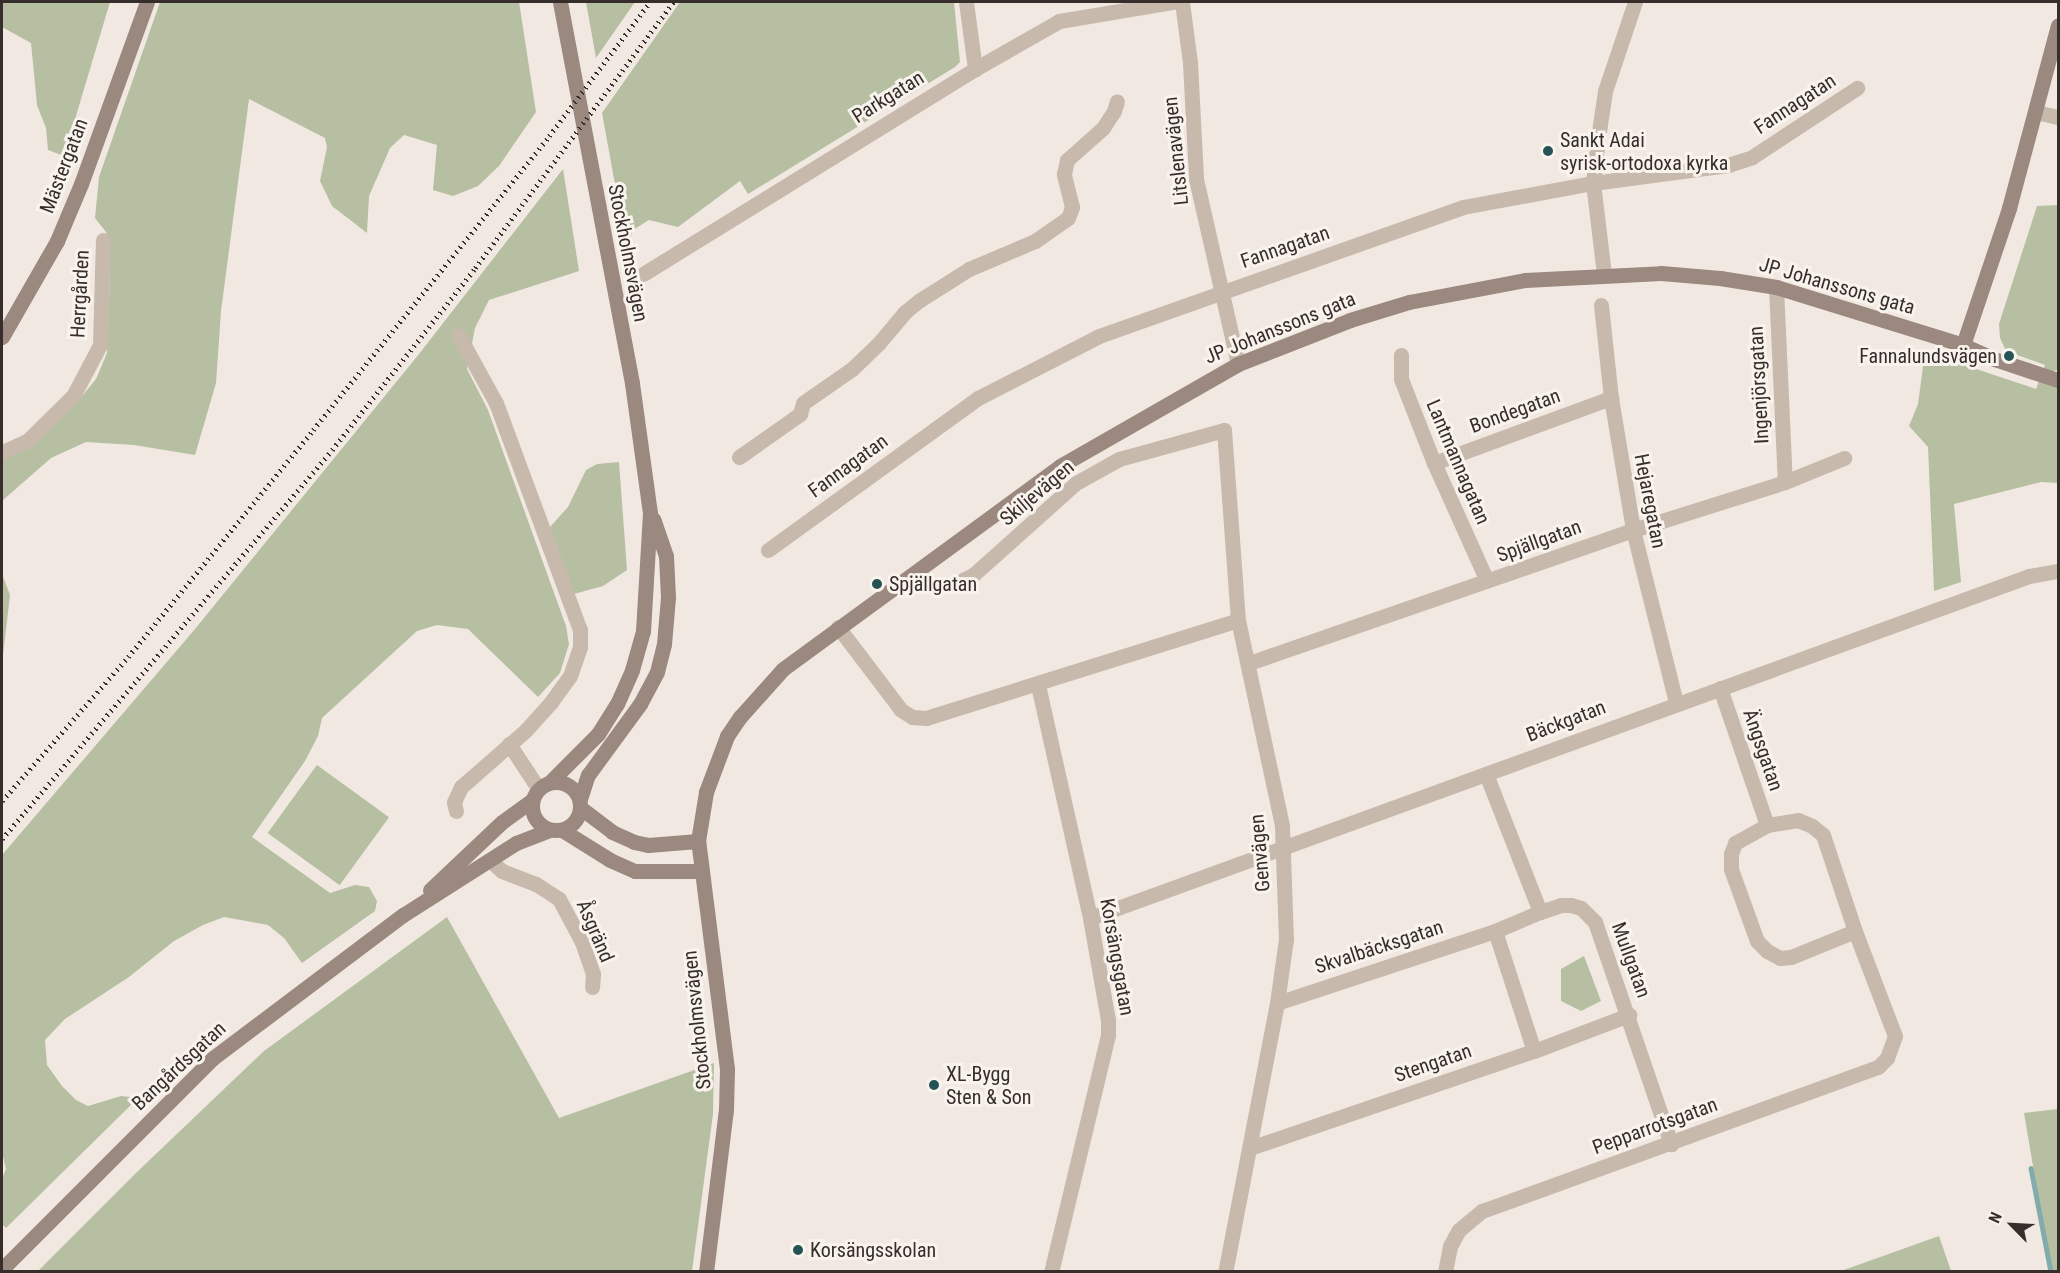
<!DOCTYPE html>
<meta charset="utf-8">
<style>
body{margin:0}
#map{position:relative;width:2060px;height:1273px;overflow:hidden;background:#f1e9e1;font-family:"Roboto Condensed",sans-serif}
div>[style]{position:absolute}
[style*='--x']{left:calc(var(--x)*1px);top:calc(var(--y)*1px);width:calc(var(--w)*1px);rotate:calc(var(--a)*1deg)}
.green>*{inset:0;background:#b6bfa2;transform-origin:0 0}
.stream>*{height:4.5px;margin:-2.25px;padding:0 2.25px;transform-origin:2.25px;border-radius:2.25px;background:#82abab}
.street>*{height:15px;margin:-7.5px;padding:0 7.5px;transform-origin:7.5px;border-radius:7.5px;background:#c8b9ad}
.secondary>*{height:15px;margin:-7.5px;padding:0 7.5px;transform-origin:7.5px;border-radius:7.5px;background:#9b887f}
.secondary>.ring{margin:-7.5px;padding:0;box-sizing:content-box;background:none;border:15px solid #9b887f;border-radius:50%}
.rail>*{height:4.5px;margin-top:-2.25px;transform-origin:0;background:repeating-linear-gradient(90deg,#372e2b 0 1.5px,transparent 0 6px)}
.dots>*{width:16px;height:16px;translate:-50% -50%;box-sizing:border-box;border:3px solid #f9f3ed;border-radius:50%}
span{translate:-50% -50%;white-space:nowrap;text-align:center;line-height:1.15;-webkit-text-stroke:6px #f9f3ed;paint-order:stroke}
.street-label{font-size:20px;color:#372e2b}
.poi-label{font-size:20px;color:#372e2b}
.left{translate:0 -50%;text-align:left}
.right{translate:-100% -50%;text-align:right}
.frame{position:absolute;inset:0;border:3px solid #372e2b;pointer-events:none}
.north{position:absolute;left:1982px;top:1195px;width:60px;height:60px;-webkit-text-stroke:4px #f9f3ed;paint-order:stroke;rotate:294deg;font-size:16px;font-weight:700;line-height:24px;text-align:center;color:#372e2b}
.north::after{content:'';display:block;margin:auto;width:21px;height:27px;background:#372e2b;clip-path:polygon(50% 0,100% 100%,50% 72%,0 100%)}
</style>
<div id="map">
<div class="green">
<div style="clip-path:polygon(2px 2px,110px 2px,64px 156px,48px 150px,46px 128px,37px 105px,31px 43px,2px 27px)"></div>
<div style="clip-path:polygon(160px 2px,519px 2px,536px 112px,499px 166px,478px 186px,453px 196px,433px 190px,437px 145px,404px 135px,390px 148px,369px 196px,367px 233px,332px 206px,320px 181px,327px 147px,325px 138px,249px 99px,221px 311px,216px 383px,195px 455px,134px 445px,86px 442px,51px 458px,2px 501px,2px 460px,31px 446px,78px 401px,96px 379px,107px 353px,110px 274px,106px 232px,95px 218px,99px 177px)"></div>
<div style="clip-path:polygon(586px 2px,635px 2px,596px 58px)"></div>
<div style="clip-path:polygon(680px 2px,954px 2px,960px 62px,955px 67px,748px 194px,740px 181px,678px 227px,649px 220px,633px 230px,627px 250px,602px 113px)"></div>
<div style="clip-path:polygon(563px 169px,579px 271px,489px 300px,475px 328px,467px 369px,488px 410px,566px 626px,569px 644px,560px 673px,538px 697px,468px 629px,437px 625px,417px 631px,322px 718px,318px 736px,305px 761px,252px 837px,330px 893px,355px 885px,369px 887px,377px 901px,375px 911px,302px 963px,284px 938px,268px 925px,224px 917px,203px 925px,174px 941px,129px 977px,65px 1019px,45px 1040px,47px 1065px,62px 1086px,76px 1100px,88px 1106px,121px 1096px,130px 1097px,134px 1102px,6px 1228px,2px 1224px,2px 1179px,6px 1169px,2px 1152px,2px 855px,195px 629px,419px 354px)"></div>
<div style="clip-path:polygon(2058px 205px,2058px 370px,2042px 373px,2045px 365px,2006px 351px,2000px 338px,1999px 324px,2037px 206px)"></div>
<div style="clip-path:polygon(1925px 352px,2036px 389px,2039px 381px,2058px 387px,2058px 483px,2041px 482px,1954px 504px,1961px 582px,1934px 591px,1928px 447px,1909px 426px,1918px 404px)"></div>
<div style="clip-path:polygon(619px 462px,627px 570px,603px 586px,574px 594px,550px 527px,568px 507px,586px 470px,597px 464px)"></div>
<div style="clip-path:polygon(2px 574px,10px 595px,2px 664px)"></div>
<div style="left:317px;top:765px;width:89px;height:84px;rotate:36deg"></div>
<div style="clip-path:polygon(447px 917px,559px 1118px,714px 1063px,713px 1114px,692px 1271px,38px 1271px,137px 1172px,264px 1051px)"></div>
<div style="clip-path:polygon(1584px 956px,1601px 1001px,1581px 1011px,1561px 1001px,1561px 969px)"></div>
<div style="clip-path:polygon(2058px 1109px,2058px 1271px,2051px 1272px,2024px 1113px)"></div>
<div style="clip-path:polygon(1939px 1236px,1951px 1271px,1841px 1271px)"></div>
</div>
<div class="stream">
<div style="--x:2031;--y:1168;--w:106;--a:79.1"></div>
</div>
<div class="street">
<div style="--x:966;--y:2;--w:68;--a:82.3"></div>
<div style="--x:1182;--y:2;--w:62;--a:82.5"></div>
<div style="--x:1190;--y:63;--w:116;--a:87"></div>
<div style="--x:1196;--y:179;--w:190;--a:77.2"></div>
<div style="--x:2036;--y:112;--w:23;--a:13"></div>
<div style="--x:643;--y:274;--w:390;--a:-31.7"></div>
<div style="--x:975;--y:69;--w:97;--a:-29.7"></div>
<div style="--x:1059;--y:21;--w:116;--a:-9.5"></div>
<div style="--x:1604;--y:274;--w:92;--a:-96.9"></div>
<div style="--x:1593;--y:183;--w:45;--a:-83.7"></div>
<div style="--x:1598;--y:138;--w:48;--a:-81.5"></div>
<div style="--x:1605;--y:91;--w:94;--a:-71.4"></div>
<div style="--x:1776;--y:287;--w:195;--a:87.4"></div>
<div style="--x:1601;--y:305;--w:94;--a:83.9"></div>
<div style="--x:1611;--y:398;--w:134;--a:80.5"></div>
<div style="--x:1633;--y:530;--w:177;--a:76"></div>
<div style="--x:1401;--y:355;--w:24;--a:90"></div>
<div style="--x:1401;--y:379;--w:90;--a:68.6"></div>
<div style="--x:1434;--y:463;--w:129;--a:65.8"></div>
<div style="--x:2;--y:452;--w:27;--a:-24"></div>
<div style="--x:27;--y:441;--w:64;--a:-44.4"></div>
<div style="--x:73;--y:396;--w:58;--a:-62.1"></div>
<div style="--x:100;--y:345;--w:105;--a:-88.4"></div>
<div style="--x:739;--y:457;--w:75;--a:-35.2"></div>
<div style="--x:800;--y:414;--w:11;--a:-75"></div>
<div style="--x:803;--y:403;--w:60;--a:-34.8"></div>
<div style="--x:852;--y:369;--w:37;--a:-44"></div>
<div style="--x:879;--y:343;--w:40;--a:-50"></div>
<div style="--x:905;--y:312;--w:19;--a:-39"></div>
<div style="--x:920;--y:300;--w:58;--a:-32.3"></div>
<div style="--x:969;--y:269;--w:72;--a:-23"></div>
<div style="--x:1035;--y:241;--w:40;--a:-34.9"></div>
<div style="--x:1068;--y:218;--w:12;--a:-70"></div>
<div style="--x:1072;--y:207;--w:34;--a:-104"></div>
<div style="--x:1064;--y:174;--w:14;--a:-78"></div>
<div style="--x:1067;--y:160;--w:48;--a:-41.6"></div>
<div style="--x:1103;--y:128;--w:20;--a:-57"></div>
<div style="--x:1114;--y:111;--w:10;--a:-73"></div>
<div style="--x:1434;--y:463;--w:189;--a:-20.2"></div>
<div style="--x:768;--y:550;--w:259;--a:-35.9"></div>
<div style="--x:978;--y:398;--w:136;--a:-27.1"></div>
<div style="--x:1099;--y:336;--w:386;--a:-19.5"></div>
<div style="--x:1463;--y:207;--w:132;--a:-10.5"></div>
<div style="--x:1593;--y:183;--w:136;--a:-7.6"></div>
<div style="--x:1728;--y:165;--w:25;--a:-18"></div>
<div style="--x:1752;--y:157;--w:126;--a:-33.3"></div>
<div style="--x:954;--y:584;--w:21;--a:-25"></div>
<div style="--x:973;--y:575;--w:138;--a:-41.8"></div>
<div style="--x:1076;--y:483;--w:49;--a:-29.2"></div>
<div style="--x:1119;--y:459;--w:109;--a:-15.4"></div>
<div style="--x:1224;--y:430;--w:191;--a:85.8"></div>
<div style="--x:1238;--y:620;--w:211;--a:77.9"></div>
<div style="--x:1282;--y:826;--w:113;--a:88"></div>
<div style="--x:1286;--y:939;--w:65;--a:98"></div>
<div style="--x:1277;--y:1003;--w:274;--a:100.9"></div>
<div style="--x:838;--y:627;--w:104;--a:52.8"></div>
<div style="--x:901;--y:710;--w:13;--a:32"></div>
<div style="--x:912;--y:717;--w:14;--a:4"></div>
<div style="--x:926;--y:718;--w:327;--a:-17.4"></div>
<div style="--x:1249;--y:663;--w:406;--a:-19.1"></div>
<div style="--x:1633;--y:530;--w:159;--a:-17.5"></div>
<div style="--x:1785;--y:482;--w:64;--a:-22.1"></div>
<div style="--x:1038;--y:685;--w:239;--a:77.4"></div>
<div style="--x:1090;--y:918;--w:104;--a:80"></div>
<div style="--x:1108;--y:1020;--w:15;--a:90"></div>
<div style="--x:1108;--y:1035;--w:244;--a:103.5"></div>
<div style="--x:1720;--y:688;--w:145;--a:71.1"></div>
<div style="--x:1767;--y:825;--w:31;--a:-9"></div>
<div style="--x:1798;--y:820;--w:15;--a:23"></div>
<div style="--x:1812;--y:826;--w:14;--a:39"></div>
<div style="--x:1823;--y:835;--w:101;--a:71.6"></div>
<div style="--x:1855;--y:931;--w:69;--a:157.9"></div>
<div style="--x:1791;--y:957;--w:11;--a:175"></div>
<div style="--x:1780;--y:958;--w:15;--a:-152"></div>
<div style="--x:1767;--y:951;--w:14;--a:-135"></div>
<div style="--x:1757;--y:941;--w:77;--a:-109.9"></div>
<div style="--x:1731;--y:869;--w:15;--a:-90"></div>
<div style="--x:1731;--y:854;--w:12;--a:-70"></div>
<div style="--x:1735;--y:843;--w:37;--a:-29"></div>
<div style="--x:509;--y:744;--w:53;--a:56.6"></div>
<div style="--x:1486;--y:774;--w:148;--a:68.6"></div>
<div style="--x:1540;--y:912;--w:22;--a:-18"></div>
<div style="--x:1561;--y:905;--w:10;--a:0"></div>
<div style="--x:1571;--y:905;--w:10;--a:17"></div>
<div style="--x:1581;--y:908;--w:20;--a:45"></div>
<div style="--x:1595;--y:922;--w:235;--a:71.1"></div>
<div style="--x:456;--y:811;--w:9;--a:-103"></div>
<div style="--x:454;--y:802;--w:17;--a:-65"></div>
<div style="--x:461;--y:787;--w:86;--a:-41.2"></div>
<div style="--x:526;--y:730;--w:38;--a:-48"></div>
<div style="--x:551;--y:702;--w:32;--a:-54"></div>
<div style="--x:570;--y:676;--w:31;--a:-71"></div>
<div style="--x:580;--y:647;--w:17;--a:-90"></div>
<div style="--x:580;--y:630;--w:242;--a:-110.3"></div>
<div style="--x:496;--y:403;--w:77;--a:-118.9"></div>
<div style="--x:490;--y:860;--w:16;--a:43"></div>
<div style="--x:502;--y:871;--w:36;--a:21"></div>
<div style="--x:536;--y:884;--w:27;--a:33"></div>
<div style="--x:559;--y:899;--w:49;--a:61.9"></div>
<div style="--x:582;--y:942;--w:34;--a:71"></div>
<div style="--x:593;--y:974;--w:13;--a:94"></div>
<div style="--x:1090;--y:918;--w:999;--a:-20.01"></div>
<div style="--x:2029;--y:576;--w:29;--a:-10"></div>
<div style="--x:1495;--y:931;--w:126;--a:72"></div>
<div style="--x:1277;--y:1003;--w:230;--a:-18.3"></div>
<div style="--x:1495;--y:931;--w:49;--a:-22.9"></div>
<div style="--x:1250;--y:1148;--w:300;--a:-18.9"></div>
<div style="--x:1534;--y:1051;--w:102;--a:-20.8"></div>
<div style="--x:1445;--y:1272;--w:26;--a:-79"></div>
<div style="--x:1450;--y:1246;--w:18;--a:-61"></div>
<div style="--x:1459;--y:1230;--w:30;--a:-40"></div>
<div style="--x:1482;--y:1211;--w:421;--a:-20"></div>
<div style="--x:1878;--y:1067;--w:13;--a:-45"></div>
<div style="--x:1887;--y:1058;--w:23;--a:-70"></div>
<div style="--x:1895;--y:1036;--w:112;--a:-110.9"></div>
</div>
<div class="secondary">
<div style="--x:2;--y:337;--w:111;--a:-60.2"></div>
<div style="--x:57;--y:241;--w:62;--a:-67.2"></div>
<div style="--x:81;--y:184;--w:194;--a:-70.1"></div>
<div style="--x:1963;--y:345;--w:145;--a:-71.4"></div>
<div style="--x:2009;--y:208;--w:189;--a:-75"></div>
<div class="ring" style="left:532px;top:782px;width:33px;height:33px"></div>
<div style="--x:550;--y:782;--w:68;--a:-45"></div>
<div style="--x:598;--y:734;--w:36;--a:-58"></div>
<div style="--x:617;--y:704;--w:37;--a:-66"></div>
<div style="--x:632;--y:670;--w:41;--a:-74.2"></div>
<div style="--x:643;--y:631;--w:118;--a:-86.6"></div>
<div style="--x:650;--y:513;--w:131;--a:-97.9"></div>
<div style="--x:632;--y:383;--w:388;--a:-100.7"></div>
<div style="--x:580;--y:799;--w:25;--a:-72"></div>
<div style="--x:588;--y:775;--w:88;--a:-53.8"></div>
<div style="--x:640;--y:704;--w:36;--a:-62"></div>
<div style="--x:657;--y:672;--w:29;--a:-76"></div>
<div style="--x:664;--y:644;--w:47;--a:-85.1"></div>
<div style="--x:668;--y:597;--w:41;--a:-92.8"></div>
<div style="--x:666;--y:556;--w:39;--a:-109"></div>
<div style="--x:582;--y:809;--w:38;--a:37"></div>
<div style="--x:612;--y:832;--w:24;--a:24"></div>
<div style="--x:634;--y:842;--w:14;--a:12"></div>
<div style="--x:648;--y:845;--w:50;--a:-4.6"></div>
<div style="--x:562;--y:830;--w:57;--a:32"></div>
<div style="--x:610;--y:860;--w:27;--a:24"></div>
<div style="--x:635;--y:871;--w:66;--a:0"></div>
<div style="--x:430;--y:890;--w:99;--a:-43.4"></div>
<div style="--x:502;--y:822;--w:37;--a:-36"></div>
<div style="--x:2;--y:1269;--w:298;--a:-45"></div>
<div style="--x:213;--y:1058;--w:238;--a:-37"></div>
<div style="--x:403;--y:915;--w:134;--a:-32.5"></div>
<div style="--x:516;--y:843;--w:36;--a:-21"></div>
<div style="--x:706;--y:1272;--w:163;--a:-83"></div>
<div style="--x:726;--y:1110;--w:41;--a:-88.6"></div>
<div style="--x:727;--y:1069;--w:230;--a:-97.2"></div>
<div style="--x:698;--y:841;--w:50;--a:-80.7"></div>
<div style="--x:706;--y:792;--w:60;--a:-69.4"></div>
<div style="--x:727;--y:736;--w:23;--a:-56"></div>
<div style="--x:740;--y:717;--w:64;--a:-48.1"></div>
<div style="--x:783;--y:669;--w:343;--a:-36.2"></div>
<div style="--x:1060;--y:466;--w:205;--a:-29.8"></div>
<div style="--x:1238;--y:364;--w:120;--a:-21.4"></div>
<div style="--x:1350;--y:320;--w:62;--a:-17"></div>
<div style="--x:1409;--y:302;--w:118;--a:-10.7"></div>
<div style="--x:1525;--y:280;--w:136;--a:-2.9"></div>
<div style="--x:1661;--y:273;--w:59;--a:4.8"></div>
<div style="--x:1720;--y:278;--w:57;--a:9.1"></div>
<div style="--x:1776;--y:287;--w:196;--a:17.2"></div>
<div style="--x:1963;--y:345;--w:34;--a:24"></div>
<div style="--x:1994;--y:359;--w:67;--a:18.2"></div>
</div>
<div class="rail">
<div style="--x:2;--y:801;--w:191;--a:-48.8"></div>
<div style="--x:128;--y:657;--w:293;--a:-50.8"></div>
<div style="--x:313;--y:430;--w:377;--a:-51.2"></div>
<div style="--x:549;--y:136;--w:168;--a:-53"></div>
<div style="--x:2;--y:839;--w:510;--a:-49.69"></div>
<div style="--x:332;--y:450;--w:231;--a:-51.8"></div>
<div style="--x:475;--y:268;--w:332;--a:-53.3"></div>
</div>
<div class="dots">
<div style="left:1548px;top:151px;background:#255355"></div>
<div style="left:2009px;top:356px;background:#255355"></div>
<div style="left:877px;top:584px;background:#255355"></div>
<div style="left:934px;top:1085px;background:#255355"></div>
<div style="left:798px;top:1250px;background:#255355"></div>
</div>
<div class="street-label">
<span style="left:888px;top:97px;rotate:-32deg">Parkgatan</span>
<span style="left:1795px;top:104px;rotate:-33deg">Fannagatan</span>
<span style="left:1176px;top:151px;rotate:-96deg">Litslenavägen</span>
<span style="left:64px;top:166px;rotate:-69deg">Mästergatan</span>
<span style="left:1285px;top:247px;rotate:-19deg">Fannagatan</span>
<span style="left:628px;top:253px;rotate:79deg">Stockholmsvägen</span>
<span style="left:1837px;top:286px;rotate:16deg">JP Johanssons gata</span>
<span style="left:80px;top:294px;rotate:-87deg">Herrgården</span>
<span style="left:1280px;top:328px;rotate:-22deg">JP Johanssons gata</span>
<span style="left:1759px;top:385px;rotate:-93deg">Ingenjörsgatan</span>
<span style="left:1515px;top:411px;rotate:-20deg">Bondegatan</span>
<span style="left:1458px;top:462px;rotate:67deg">Lantmannagatan</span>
<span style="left:848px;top:466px;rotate:-36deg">Fannagatan</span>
<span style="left:1037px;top:493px;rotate:-40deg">Skiljevägen</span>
<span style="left:1650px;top:501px;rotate:79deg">Hejaregatan</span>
<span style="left:1539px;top:541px;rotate:-20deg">Spjällgatan</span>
<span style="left:1566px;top:721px;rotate:-21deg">Bäckgatan</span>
<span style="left:1763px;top:750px;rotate:71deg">Ängsgatan</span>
<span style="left:1260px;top:853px;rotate:-95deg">Genvägen</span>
<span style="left:595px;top:931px;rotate:67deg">Åsgränd</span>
<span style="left:1379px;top:947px;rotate:-18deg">Skvalbäcksgatan</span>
<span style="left:1117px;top:957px;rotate:80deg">Korsängsgatan</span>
<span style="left:1631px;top:960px;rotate:70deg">Mullgatan</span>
<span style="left:697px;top:1020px;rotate:-96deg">Stockholmsvägen</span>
<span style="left:1433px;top:1063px;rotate:-19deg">Stengatan</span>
<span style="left:179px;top:1066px;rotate:-43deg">Bangårdsgatan</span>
<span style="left:1655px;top:1126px;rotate:-20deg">Pepparrotsgatan</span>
</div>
<div class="poi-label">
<span class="left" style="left:1560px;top:152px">Sankt Adai<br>syrisk-ortodoxa kyrka</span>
<span class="right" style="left:1997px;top:356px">Fannalundsvägen</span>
<span class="left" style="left:889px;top:584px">Spjällgatan</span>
<span class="left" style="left:946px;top:1086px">XL-Bygg<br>Sten &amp; Son</span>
<span class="left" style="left:810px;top:1250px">Korsängsskolan</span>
</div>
<div class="frame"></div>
<div class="north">N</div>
</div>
